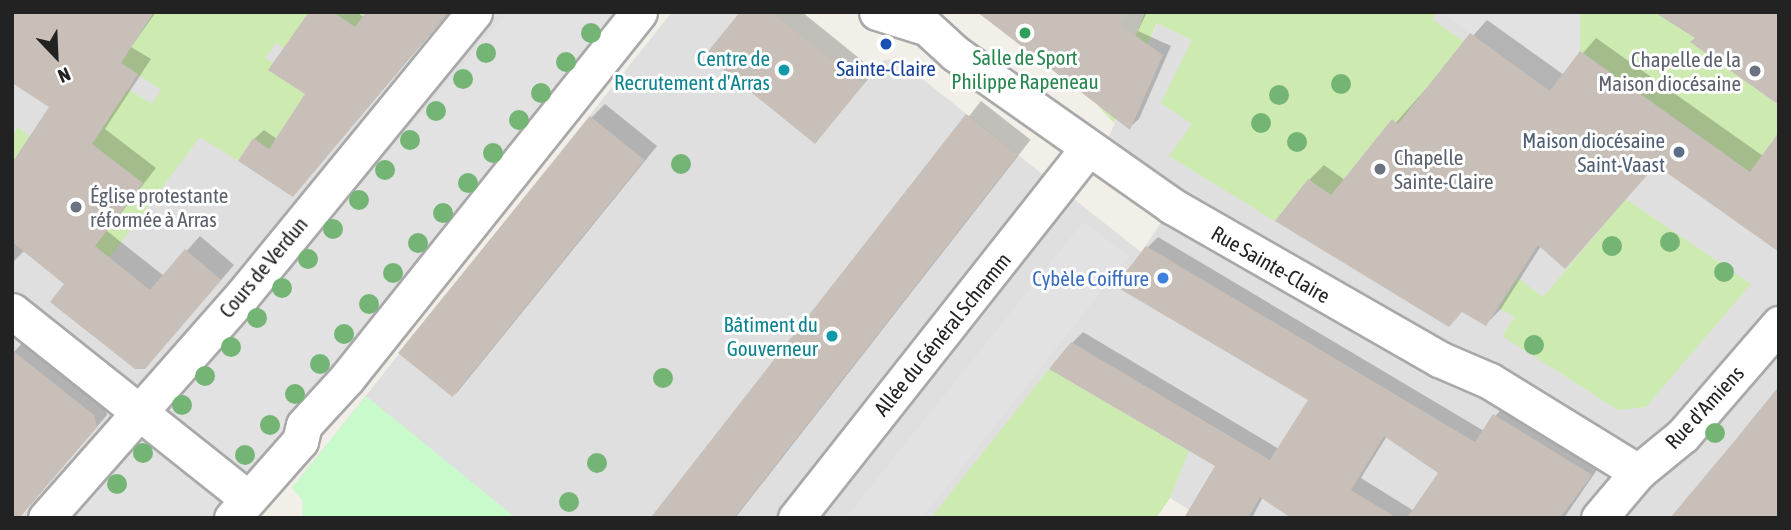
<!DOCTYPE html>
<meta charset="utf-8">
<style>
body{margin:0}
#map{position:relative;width:1791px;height:530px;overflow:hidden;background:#f2efe9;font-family:"Asap Condensed",sans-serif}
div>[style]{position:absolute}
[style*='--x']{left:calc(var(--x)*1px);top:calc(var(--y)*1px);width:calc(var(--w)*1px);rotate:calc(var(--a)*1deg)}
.residential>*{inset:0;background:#e0dfdf}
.grass>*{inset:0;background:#cdebb0}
.park>*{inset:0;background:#c8facc}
.parking>*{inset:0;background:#e2e2e2}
.shadow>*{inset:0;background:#0003;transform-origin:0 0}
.building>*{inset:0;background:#c7bfb8;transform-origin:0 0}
.roads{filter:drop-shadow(2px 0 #a9a9a9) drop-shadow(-2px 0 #a9a9a9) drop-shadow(0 2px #a9a9a9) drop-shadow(0 -2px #a9a9a9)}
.minor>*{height:35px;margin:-17.5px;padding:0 17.5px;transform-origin:17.5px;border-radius:17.5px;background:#fff}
.trees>*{width:20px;height:20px;margin:-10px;border-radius:50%;background:#74b475}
.dots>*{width:19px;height:19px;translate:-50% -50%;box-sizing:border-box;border:4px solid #fff;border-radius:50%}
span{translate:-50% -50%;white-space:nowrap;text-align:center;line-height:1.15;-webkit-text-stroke:6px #fff;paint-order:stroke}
.leisure-label{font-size:21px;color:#27864d}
.culture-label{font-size:21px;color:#0d838f}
.right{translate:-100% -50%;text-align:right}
.worship-label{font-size:21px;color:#5b616d}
.left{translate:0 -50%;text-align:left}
.transit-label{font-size:21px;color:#164399}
.service-label{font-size:21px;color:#4e5e75}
.street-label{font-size:21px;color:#222}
.shop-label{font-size:21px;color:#366cbe}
.frame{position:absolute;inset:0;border:14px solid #222;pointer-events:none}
.north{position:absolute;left:21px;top:21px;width:70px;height:70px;-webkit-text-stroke:5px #fff;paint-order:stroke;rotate:157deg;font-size:19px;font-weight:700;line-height:28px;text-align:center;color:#222}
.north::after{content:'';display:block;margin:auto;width:24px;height:32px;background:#222;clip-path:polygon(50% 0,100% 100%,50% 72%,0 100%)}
</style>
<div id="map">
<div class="residential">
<div style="clip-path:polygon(12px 12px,565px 12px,142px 518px,12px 518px)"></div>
<div style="clip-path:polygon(672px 12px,772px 12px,862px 85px,884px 60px,897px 59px,1141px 252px,1172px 206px,1100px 158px,1162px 12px,1779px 12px,1779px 518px,1202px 518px,1170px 498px,1156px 518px,302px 518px,303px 501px,292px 488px)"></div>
</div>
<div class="grass">
<div style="clip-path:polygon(154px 12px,317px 12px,315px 68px,276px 43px,265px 58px,273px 63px,269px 70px,305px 94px,269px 149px,252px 138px,238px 161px,200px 137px,101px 269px,86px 257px,143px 184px,92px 144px,128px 89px,152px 104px,161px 90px,121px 63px)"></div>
<div style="clip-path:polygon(333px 12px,366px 12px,355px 27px)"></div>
<div style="clip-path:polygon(1145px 12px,1437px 12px,1432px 19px,1464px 42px,1398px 124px,1392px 119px,1331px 195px,1308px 179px,1275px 221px,1169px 156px,1192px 124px,1161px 103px,1192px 40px,1157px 23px,1114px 123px,1098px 106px,1119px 79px)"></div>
<div style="clip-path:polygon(1580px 12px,1674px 12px,1695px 38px,1691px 42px,1777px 104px,1779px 101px,1779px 132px,1750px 172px,1580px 51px)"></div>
<div style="clip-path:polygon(18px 127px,30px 136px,12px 163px,12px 136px)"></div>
<div style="clip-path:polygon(1626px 199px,1751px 284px,1646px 407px,1618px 410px,1502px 336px,1515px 317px,1499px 308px,1518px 278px,1543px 297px)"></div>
<div style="clip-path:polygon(1049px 369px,1189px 451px,1170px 498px,1156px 518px,931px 518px)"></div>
</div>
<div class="park">
<div style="clip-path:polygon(366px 396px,516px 518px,302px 518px,303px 501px,292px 488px)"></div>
</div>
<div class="parking">
<div style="clip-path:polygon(508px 12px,620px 12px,212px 518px,73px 518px)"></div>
<div style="clip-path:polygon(1441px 12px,1580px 12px,1580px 51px,1550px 91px)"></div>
<div style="clip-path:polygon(1083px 222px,1129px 256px,922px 518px,846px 518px)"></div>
</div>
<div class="shadow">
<div style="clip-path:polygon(115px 12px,156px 12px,131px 47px,151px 59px,105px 129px,156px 168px,107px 231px,164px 276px,200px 236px,234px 265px,159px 352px,25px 250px,12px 263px,12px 167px)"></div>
<div style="clip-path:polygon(311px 12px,356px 12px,364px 17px,368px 12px,449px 12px,302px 185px,254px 139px,264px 130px,277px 139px,307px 93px)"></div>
<div style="clip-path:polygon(742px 12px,802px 12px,875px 71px,815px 141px)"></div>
<div style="clip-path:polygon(981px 12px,1147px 12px,1138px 31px,1171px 46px,1139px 119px,1130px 127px)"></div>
<div style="clip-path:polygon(1487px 20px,1564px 75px,1596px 38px,1763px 156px,1779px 249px,1657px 164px,1541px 246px,1501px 309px,1486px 324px,1463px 310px,1309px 180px,1324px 165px,1345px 180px)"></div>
<div style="left:981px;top:101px;width:63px;height:534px;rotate:38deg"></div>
<div style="clip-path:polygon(605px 104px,657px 146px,455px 395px,591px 118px)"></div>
<div style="clip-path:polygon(evenodd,1158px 237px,1484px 431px,1505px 404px,1601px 464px,1564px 518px,1296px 518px,1263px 497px,1252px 518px,1205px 518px,1217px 465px,1072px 343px,1083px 332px,1279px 449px,1311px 399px,1147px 248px,1158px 237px,1387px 436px,1440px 472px,1414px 511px,1361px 478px,1387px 436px)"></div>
<div style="clip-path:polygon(24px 341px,104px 404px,107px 415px,19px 518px,12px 354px)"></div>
</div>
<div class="building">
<div style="clip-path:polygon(12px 12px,154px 12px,121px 63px,138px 74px,92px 144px,143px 183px,95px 246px,150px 290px,185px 249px,221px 280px,145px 369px,135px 369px,50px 302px,64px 284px,12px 242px,12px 163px,49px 107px,12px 83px)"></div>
<div style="clip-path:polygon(309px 12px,333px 12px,355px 27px,366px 12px,448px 12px,293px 197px,238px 161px,253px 138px,269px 149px,305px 94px,268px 70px)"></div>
<div style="clip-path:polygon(740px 12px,772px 12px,863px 85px,815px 144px,705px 55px)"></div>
<div style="clip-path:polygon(977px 12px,1128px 12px,1119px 24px,1163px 55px,1130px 130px)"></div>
<div style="clip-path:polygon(1654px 12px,1779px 12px,1779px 105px,1690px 42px,1695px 38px)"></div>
<div style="clip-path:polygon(1470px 33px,1550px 91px,1580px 51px,1750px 172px,1779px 132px,1779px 252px,1656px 165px,1565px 269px,1538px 245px,1486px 326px,1462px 312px,1449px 327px,1275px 221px,1308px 179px,1331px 195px,1392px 119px,1398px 124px)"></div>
<div style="left:966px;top:114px;width:66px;height:515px;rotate:38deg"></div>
<div style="left:590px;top:116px;width:70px;height:305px;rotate:39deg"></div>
<div style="clip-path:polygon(1146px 246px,1475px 442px,1493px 414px,1592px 475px,1560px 518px,1407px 518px,1438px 473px,1384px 436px,1351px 490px,1397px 518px,1291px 518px,1260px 497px,1248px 518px,1184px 518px,1215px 466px,1049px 369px,1071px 342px,1270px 460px,1308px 400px,1115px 286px)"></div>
<div style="clip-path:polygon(12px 350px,94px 415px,97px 427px,19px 518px,12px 518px)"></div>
<div style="clip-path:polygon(1779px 386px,1779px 518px,1670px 518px,1732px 444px)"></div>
</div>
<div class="roads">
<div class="minor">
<div style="--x:877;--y:12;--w:47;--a:17.3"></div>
<div style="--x:910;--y:12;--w:62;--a:42.4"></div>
<div style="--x:956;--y:54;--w:264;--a:35.1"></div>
<div style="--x:1172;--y:206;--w:308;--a:29.8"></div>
<div style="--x:1439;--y:359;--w:56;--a:23.3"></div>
<div style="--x:1490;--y:381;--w:174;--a:31.6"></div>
<div style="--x:12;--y:311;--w:300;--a:38.5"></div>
<div style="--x:46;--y:518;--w:295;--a:-48.6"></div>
<div style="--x:241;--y:297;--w:368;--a:-50.7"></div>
<div style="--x:232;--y:518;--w:103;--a:-48.6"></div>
<div style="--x:300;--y:441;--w:16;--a:-76"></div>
<div style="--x:304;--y:425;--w:64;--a:-47.5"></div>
<div style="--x:347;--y:378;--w:468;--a:-51.4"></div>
<div style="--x:796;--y:518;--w:470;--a:-51.7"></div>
<div style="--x:1599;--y:518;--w:60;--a:-49.7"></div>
<div style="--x:1638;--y:472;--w:58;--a:-39.4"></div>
<div style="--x:1683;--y:435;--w:147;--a:-49.1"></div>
</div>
</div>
<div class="trees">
<div style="left:591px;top:33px"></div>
<div style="left:486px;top:53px"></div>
<div style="left:566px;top:62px"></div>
<div style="left:463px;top:79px"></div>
<div style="left:1341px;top:84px"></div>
<div style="left:541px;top:93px"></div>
<div style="left:1279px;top:95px"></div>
<div style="left:436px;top:111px"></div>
<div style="left:519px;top:120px"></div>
<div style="left:1261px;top:123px"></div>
<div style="left:410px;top:140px"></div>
<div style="left:1297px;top:142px"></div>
<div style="left:493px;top:153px"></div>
<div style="left:681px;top:164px"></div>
<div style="left:385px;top:170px"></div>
<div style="left:468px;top:183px"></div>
<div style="left:359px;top:200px"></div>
<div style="left:443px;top:213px"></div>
<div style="left:333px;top:229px"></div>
<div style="left:1670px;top:242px"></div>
<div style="left:418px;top:243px"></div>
<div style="left:1612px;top:246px"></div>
<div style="left:308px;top:259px"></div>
<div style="left:1724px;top:272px"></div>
<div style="left:393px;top:273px"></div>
<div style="left:282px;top:288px"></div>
<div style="left:369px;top:304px"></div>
<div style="left:257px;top:318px"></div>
<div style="left:344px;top:334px"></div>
<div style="left:1534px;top:345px"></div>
<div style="left:231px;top:347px"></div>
<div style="left:320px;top:364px"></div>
<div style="left:205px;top:376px"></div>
<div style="left:663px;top:378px"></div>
<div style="left:295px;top:394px"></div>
<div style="left:182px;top:405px"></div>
<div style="left:270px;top:425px"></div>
<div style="left:1715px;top:433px"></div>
<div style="left:143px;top:453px"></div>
<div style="left:245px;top:455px"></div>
<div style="left:597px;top:463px"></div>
<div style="left:117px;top:484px"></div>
<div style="left:569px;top:502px"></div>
</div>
<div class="dots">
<div style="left:1025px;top:33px;background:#2e9e5b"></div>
<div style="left:886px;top:44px;background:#1a4fb4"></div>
<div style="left:784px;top:70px;background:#0f9aa8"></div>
<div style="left:1755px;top:71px;background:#6b7280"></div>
<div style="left:1679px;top:152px;background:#5c6f8a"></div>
<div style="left:1380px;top:169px;background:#6b7280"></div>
<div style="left:76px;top:207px;background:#6b7280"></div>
<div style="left:1163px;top:278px;background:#3f7fe0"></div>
<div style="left:832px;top:336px;background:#0f9aa8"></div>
</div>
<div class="leisure-label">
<span style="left:1025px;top:69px">Salle de Sport<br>Philippe Rapeneau</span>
</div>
<div class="culture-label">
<span class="right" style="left:770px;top:70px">Centre de<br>Recrutement d'Arras</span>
<span class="right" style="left:818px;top:336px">Bâtiment du<br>Gouverneur</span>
</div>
<div class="worship-label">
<span class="right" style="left:1741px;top:71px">Chapelle de la<br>Maison diocésaine</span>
<span class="left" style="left:1394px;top:169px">Chapelle<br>Sainte-Claire</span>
<span class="left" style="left:90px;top:207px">Église protestante<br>réformée à Arras</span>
</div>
<div class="transit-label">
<span style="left:886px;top:68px">Sainte-Claire</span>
</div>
<div class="service-label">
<span class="right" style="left:1665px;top:152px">Maison diocésaine<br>Saint-Vaast</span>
</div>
<div class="street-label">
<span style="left:1271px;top:264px;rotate:30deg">Rue Sainte-Claire</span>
<span style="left:263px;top:267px;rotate:-50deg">Cours de Verdun</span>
<span style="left:942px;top:334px;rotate:-51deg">Allée du Général Schramm</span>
<span style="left:1704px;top:407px;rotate:-47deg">Rue d'Amiens</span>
</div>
<div class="shop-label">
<span class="right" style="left:1149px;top:278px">Cybèle Coiffure</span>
</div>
<div class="frame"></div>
<div class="north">N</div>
</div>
